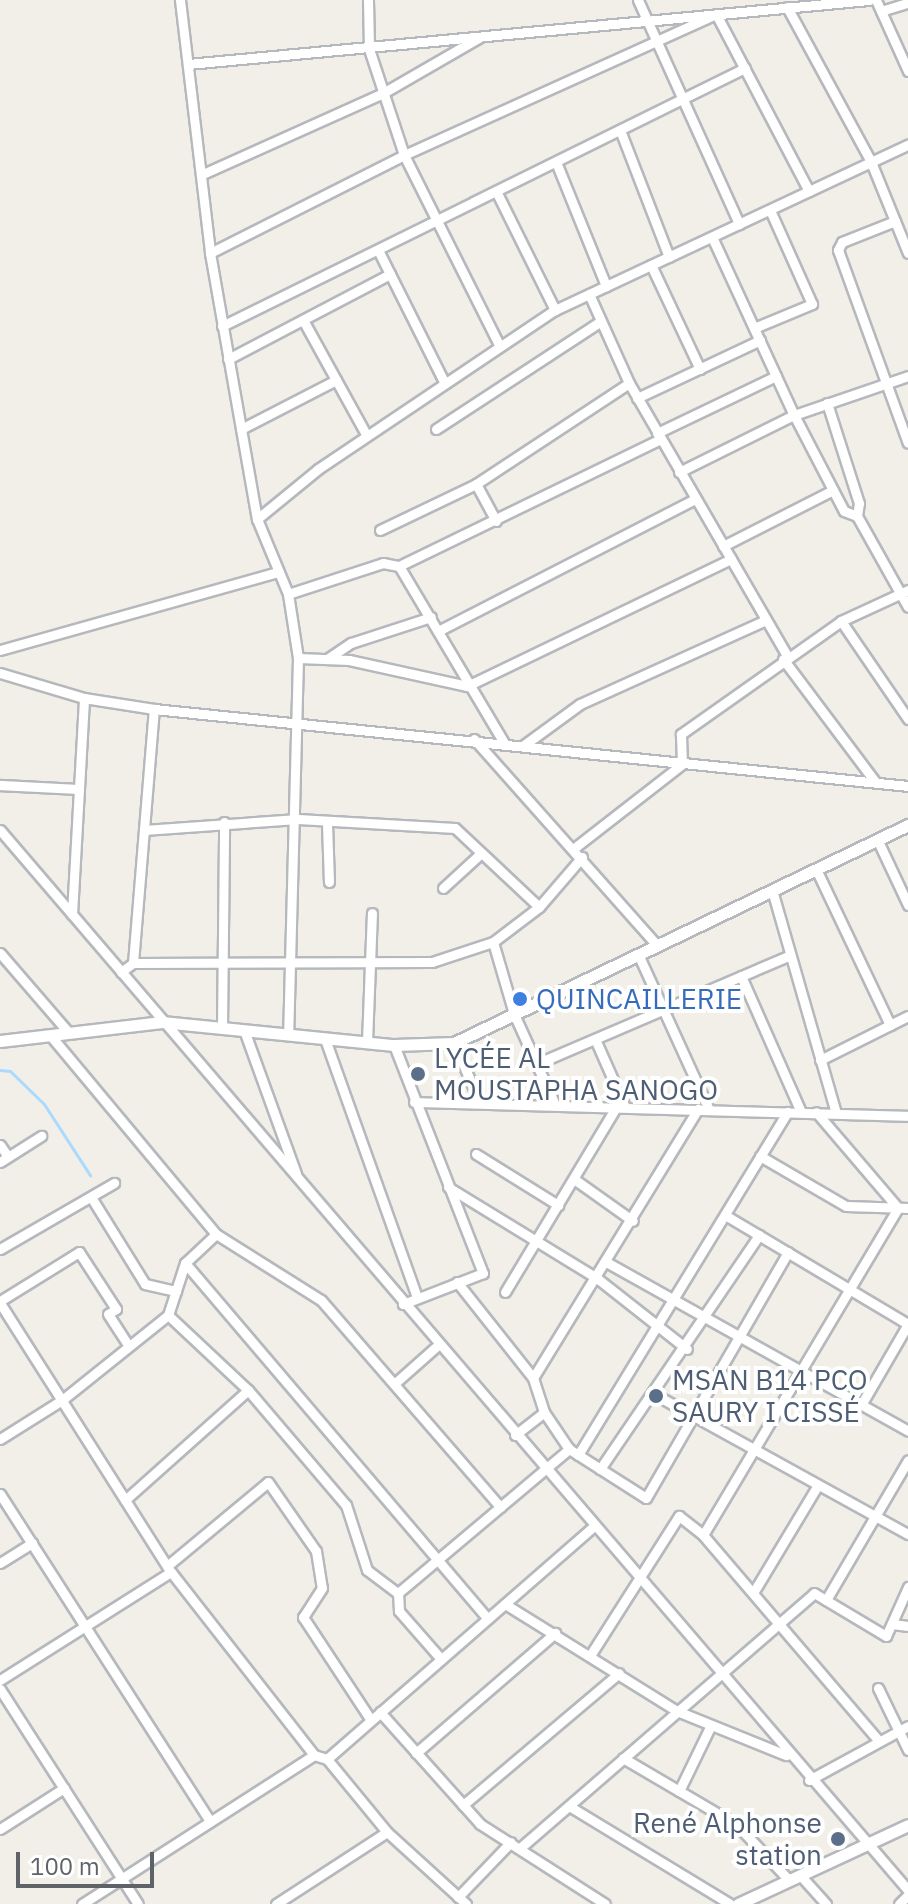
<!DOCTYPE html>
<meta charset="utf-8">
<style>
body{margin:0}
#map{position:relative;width:908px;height:1904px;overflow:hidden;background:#f1efe8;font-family:"IBM Plex Sans",sans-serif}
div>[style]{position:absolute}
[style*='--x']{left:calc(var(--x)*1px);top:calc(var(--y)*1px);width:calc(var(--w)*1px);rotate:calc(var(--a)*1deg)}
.stream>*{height:3px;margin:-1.5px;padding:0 1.5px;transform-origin:1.5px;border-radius:1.5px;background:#aadaff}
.roads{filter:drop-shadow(2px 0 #b5b8bc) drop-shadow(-2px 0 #b5b8bc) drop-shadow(0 2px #b5b8bc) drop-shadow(0 -2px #b5b8bc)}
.minor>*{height:9px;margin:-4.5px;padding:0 4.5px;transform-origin:4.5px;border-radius:4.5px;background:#fff}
.tertiary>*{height:11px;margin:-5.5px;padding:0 5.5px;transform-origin:5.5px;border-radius:5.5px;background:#fff}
.dots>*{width:22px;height:22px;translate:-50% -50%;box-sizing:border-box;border:4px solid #fff;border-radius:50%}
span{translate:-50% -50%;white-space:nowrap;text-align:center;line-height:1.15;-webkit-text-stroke:8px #fff;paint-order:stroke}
.shop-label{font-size:28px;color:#366cbe}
.left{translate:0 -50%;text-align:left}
.service-label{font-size:28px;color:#4e5e75}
.right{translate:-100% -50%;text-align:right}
.scale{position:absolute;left:16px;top:1852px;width:138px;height:36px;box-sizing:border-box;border:4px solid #5f6368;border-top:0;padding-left:10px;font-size:24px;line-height:28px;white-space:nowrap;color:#5f6368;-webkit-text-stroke:6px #fff;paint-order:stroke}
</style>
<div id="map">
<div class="stream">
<div style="--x:0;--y:1070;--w:10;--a:6"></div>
<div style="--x:10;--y:1071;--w:47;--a:44.1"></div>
<div style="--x:44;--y:1104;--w:85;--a:57.1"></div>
</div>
<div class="roads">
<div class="minor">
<div style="--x:180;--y:0;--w:255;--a:83.2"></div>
<div style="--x:210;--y:253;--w:270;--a:80"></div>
<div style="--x:257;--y:519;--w:81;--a:67.5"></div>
<div style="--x:288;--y:594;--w:65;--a:81.1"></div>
<div style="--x:298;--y:658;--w:377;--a:91.5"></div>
<div style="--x:368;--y:0;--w:49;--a:88.8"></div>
<div style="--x:369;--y:49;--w:112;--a:71.7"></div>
<div style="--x:404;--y:155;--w:210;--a:63.4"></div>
<div style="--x:638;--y:0;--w:246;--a:65.7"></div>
<div style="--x:876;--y:0;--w:78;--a:65.7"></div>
<div style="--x:787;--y:7;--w:176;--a:61.5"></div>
<div style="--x:871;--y:162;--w:98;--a:67.9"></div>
<div style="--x:881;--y:11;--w:28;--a:-17"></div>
<div style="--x:188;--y:64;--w:684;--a:-5.37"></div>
<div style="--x:620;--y:130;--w:136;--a:68.9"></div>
<div style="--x:556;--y:162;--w:134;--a:68"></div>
<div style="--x:205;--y:173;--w:195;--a:-24.2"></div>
<div style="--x:383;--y:93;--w:112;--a:-30"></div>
<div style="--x:496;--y:191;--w:133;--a:63.6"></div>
<div style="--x:895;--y:221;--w:57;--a:158.4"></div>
<div style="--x:842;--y:242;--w:9;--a:117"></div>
<div style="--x:838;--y:250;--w:205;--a:70.1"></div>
<div style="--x:712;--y:237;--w:196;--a:65.3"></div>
<div style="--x:794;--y:415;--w:108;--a:62.5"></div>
<div style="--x:844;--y:511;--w:14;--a:21"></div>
<div style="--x:378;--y:250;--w:148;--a:63.4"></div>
<div style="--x:210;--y:253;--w:217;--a:-26.8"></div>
<div style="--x:404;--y:155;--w:342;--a:-24.3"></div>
<div style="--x:716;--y:14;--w:200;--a:62.3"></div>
<div style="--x:651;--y:265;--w:115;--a:64.8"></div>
<div style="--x:589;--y:294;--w:98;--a:65.8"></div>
<div style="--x:629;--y:383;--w:315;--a:59.9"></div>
<div style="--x:303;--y:320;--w:132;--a:61.1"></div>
<div style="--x:222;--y:326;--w:583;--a:-26.26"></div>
<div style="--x:754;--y:328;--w:63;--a:-22.5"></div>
<div style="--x:812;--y:304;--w:103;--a:-114.1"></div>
<div style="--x:228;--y:359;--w:183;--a:-27.7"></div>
<div style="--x:637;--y:398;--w:136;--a:-25.2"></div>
<div style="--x:827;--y:403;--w:105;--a:72.3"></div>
<div style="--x:859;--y:503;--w:13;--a:99"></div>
<div style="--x:857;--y:516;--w:104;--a:60.7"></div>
<div style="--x:241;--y:429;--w:107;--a:-27.3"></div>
<div style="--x:436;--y:429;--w:197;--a:-33.2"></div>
<div style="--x:657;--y:433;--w:132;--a:-25.6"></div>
<div style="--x:679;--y:472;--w:128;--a:-26.4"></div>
<div style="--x:794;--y:415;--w:120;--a:-18.9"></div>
<div style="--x:476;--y:484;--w:42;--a:61.6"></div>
<div style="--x:257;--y:519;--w:79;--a:-39.3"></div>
<div style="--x:318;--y:469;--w:285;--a:-33.9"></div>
<div style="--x:555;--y:310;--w:390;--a:-25.1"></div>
<div style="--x:380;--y:530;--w:106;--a:-25.6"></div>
<div style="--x:476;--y:484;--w:183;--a:-33.4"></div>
<div style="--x:723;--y:546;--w:123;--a:-27"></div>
<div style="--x:399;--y:566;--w:206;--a:59.3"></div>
<div style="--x:288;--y:594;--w:100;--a:-18.1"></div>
<div style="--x:383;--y:563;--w:16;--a:11"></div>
<div style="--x:399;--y:566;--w:291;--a:-25.9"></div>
<div style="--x:841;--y:621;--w:119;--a:55.6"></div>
<div style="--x:438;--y:631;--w:289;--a:-27.2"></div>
<div style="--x:0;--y:650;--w:289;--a:-15.7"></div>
<div style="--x:298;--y:658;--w:51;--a:2.2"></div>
<div style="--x:349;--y:660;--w:121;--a:12.4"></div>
<div style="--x:467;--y:686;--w:293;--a:-25.7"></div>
<div style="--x:327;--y:659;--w:29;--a:-34"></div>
<div style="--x:351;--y:643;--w:84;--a:-18"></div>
<div style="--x:783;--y:659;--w:155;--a:53.1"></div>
<div style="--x:0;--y:673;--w:88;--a:16.6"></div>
<div style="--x:84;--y:698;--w:71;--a:8.9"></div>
<div style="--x:154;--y:709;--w:758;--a:5.83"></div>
<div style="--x:474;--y:739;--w:276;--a:48.4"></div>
<div style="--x:524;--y:745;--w:69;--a:-36.2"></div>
<div style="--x:580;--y:704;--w:204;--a:-24.3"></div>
<div style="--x:0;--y:785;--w:79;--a:2.9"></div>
<div style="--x:327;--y:823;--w:59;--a:88.1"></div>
<div style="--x:0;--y:830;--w:1396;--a:49.42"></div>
<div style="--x:144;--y:830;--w:154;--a:-4.1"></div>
<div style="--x:298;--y:819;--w:157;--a:3.3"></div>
<div style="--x:455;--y:828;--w:115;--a:43.2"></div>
<div style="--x:877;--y:839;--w:73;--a:64.8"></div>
<div style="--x:573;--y:849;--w:138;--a:-37.9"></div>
<div style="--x:682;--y:764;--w:30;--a:-92"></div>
<div style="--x:681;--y:734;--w:196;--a:-35.2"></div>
<div style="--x:841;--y:621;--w:74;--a:-24.8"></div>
<div style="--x:816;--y:869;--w:173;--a:64.6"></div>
<div style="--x:443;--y:888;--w:49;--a:-42.5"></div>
<div style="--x:772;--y:890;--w:232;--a:74"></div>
<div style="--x:72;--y:914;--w:216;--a:-86.8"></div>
<div style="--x:493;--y:942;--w:75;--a:73.7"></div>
<div style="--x:514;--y:1014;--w:100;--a:65.7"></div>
<div style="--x:0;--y:953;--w:106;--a:49.2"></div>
<div style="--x:638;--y:954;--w:171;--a:65.5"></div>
<div style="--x:133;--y:963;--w:255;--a:-85.3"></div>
<div style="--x:121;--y:972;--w:15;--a:-37"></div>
<div style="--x:133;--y:963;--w:299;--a:-0.2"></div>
<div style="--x:432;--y:962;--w:64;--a:-18.2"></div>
<div style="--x:493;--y:942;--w:58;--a:-37.3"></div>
<div style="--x:539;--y:907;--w:66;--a:-49.3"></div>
<div style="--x:741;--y:976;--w:149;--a:66.2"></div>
<div style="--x:222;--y:1028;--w:206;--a:-89.4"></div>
<div style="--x:244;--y:1030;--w:153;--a:70.1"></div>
<div style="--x:50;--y:1035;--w:259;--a:50.2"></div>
<div style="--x:216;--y:1234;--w:124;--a:32.2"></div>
<div style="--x:321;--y:1300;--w:274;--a:49.1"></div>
<div style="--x:325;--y:1039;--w:275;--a:70.4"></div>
<div style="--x:595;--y:1039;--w:74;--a:66.2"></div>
<div style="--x:367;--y:1042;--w:129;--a:-87.8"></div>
<div style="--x:454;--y:1043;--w:65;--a:66.6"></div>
<div style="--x:394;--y:1045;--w:245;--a:68.7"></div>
<div style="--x:483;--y:1273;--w:86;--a:158.8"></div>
<div style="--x:820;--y:1060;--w:98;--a:-26.6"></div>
<div style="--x:536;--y:1064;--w:276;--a:-23.2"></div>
<div style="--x:414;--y:1102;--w:494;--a:1.6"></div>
<div style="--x:0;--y:1145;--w:14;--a:56"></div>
<div style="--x:476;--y:1154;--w:97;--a:31.9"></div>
<div style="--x:760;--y:1156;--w:99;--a:30.2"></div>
<div style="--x:846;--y:1206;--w:62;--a:1.8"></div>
<div style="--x:0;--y:1162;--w:49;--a:-32.4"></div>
<div style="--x:574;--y:1179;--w:72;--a:35.4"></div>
<div style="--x:448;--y:1187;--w:176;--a:31.5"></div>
<div style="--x:598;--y:1279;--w:113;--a:38.2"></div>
<div style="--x:91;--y:1197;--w:102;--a:58.2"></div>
<div style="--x:145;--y:1284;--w:32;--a:13"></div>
<div style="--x:725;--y:1215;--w:213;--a:30.8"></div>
<div style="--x:216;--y:1234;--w:42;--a:136.9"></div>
<div style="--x:185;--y:1263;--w:55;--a:108.1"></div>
<div style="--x:168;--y:1315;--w:110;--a:43.2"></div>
<div style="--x:248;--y:1390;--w:151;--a:49.6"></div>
<div style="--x:346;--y:1505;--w:68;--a:72.1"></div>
<div style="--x:367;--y:1570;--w:39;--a:37"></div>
<div style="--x:0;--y:1249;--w:132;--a:-30.1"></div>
<div style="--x:185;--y:1263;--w:467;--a:49.6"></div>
<div style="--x:608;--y:1263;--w:344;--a:29.2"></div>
<div style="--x:457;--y:1282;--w:122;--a:51.6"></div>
<div style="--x:533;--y:1378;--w:36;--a:72"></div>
<div style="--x:544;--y:1412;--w:45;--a:56"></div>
<div style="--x:569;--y:1449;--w:91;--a:32.5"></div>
<div style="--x:646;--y:1498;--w:284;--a:-60"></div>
<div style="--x:505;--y:1292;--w:216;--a:-59"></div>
<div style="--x:0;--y:1301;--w:93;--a:-31.8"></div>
<div style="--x:79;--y:1252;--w:68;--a:57"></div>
<div style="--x:116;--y:1309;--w:9;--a:148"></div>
<div style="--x:108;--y:1314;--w:38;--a:57"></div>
<div style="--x:0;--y:1303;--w:319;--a:57.6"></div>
<div style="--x:171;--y:1572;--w:232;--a:52"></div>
<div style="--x:314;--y:1755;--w:14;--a:17"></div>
<div style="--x:327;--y:1759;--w:94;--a:50.6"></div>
<div style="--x:387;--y:1832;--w:107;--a:42.3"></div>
<div style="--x:533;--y:1378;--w:316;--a:-58.5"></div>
<div style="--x:394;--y:1384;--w:59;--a:-41.6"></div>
<div style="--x:654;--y:1394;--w:290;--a:28.9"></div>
<div style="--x:861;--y:1405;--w:94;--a:-59.9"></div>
<div style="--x:515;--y:1435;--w:37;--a:-38"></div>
<div style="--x:0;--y:1439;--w:73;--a:-32.2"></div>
<div style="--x:62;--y:1400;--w:136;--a:-38.7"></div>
<div style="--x:578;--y:1455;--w:402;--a:-58.6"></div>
<div style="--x:600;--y:1469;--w:283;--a:-55.8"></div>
<div style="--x:0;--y:1494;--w:389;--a:57.3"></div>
<div style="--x:125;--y:1500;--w:165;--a:-41.8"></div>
<div style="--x:703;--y:1535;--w:381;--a:-59.2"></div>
<div style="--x:898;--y:1208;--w:126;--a:-130.5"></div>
<div style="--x:0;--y:1563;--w:38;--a:-32"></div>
<div style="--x:167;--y:1566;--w:131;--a:-39.7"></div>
<div style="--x:268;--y:1482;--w:84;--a:55.2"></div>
<div style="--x:316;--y:1551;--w:37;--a:81"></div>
<div style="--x:322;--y:1588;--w:35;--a:123"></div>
<div style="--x:303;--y:1617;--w:123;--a:56.6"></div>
<div style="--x:753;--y:1593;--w:126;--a:-59"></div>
<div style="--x:826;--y:1600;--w:162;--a:-59.6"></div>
<div style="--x:505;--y:1604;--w:203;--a:31.9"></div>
<div style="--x:677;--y:1711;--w:118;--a:22"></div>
<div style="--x:892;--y:1624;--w:16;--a:7"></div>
<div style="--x:591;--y:1654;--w:164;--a:-57.5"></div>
<div style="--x:679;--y:1516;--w:31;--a:38"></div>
<div style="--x:703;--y:1535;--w:271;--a:49.5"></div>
<div style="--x:441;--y:1659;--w:64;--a:-131.2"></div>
<div style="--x:399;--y:1611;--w:18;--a:-93"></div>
<div style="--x:398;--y:1593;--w:224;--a:-40.1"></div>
<div style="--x:0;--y:1680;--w:202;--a:-32.3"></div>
<div style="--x:878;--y:1688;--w:69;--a:64.2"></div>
<div style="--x:0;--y:1689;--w:255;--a:57.3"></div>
<div style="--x:380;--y:1712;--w:150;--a:48.2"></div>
<div style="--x:480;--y:1824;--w:148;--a:32.6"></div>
<div style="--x:416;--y:1753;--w:184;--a:-40.8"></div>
<div style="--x:623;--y:1758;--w:132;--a:30.4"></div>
<div style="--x:737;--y:1825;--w:76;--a:46.6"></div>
<div style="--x:327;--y:1759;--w:353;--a:-41.1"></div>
<div style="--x:809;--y:1780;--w:113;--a:-28.6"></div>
<div style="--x:679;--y:1791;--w:73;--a:-64.1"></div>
<div style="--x:463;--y:1805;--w:204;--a:-40.2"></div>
<div style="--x:569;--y:1806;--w:188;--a:31.3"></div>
<div style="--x:0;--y:1829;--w:76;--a:-32.6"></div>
<div style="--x:520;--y:1848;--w:389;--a:-40.9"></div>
<div style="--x:814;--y:1593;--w:84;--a:30.8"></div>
<div style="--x:886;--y:1636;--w:54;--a:-65.8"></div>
<div style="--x:800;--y:1875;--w:39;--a:48"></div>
<div style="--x:458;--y:1897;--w:76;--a:-46.1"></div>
<div style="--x:82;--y:1904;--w:276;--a:-32.7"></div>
<div style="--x:276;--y:1904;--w:132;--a:-33"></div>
<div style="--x:899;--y:1904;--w:13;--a:-45"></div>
</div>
<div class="tertiary">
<div style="--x:0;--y:1041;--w:163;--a:-6.7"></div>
<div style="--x:162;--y:1022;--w:233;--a:5.7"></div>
<div style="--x:394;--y:1045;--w:60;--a:-1.9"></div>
<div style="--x:454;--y:1043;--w:504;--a:-25.65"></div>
<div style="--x:738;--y:1904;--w:187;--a:-24.9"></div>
</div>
</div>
<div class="dots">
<div style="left:520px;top:999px;background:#3f7fe0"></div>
<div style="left:418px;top:1074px;background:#5c6f8a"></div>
<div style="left:656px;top:1396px;background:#5c6f8a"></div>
<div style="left:838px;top:1839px;background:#5c6f8a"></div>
</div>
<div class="shop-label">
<span class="left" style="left:536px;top:999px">QUINCAILLERIE</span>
</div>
<div class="service-label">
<span class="left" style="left:434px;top:1074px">LYCÉE AL<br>MOUSTAPHA SANOGO</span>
<span class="left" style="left:672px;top:1396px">MSAN B14 PCO<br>SAURY I CISSÉ</span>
<span class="right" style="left:822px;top:1839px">René Alphonse<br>station</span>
</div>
<div class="scale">100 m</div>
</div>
